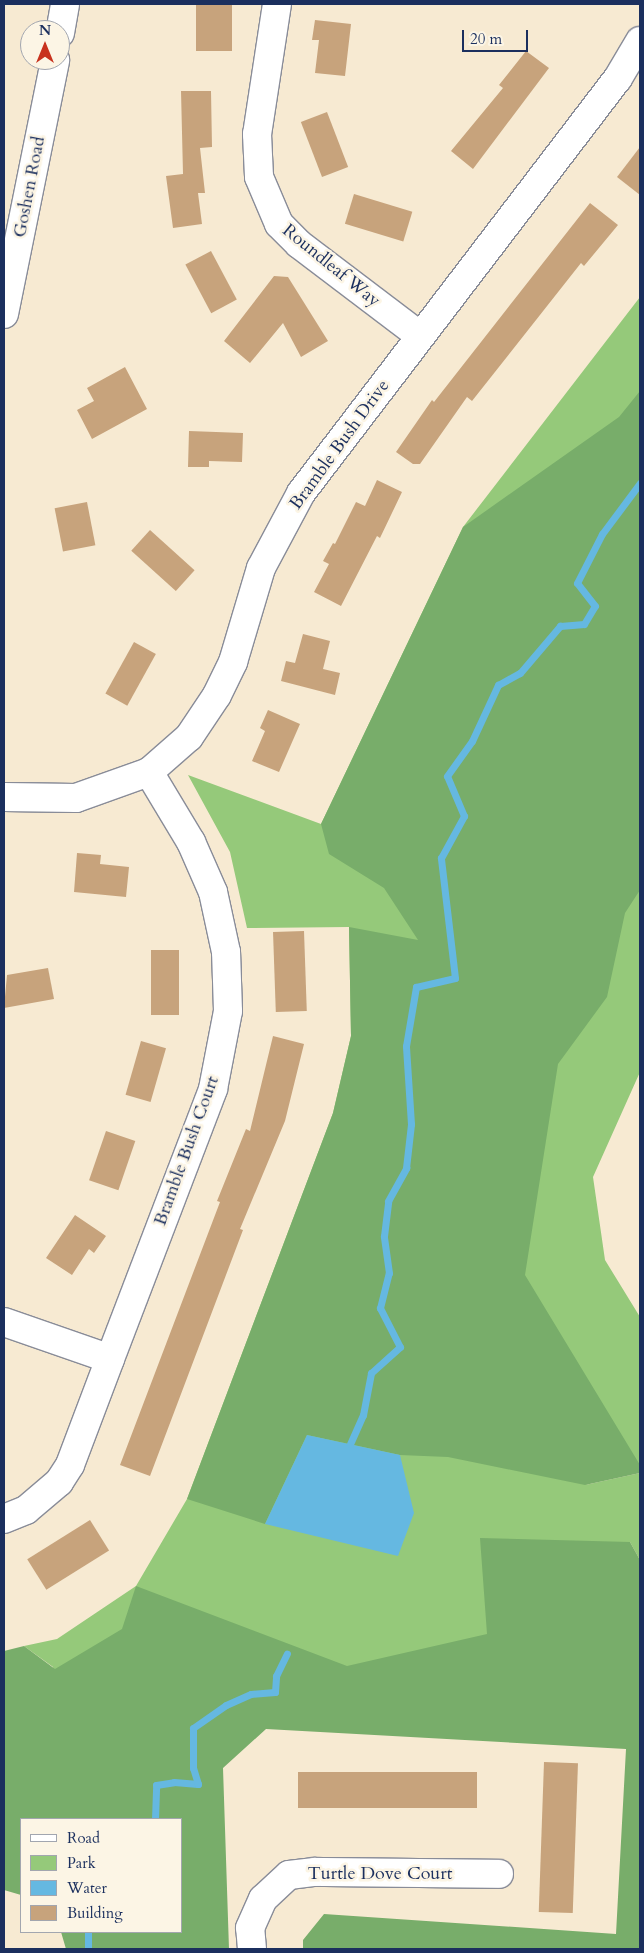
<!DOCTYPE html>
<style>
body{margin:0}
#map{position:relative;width:644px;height:1953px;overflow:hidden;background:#f7ead2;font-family:Cardo,serif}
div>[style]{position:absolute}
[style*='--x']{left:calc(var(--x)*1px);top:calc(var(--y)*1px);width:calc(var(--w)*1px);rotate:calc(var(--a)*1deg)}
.green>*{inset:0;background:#95c97a}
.forest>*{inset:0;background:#78ad6a}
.water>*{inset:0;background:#65b8e1}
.stream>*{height:7px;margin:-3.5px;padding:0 3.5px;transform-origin:3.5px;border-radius:3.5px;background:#65b8e1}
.building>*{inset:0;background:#c7a37c;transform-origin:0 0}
.roads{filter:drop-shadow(1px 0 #898c98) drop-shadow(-1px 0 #898c98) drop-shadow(0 1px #898c98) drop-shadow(0 -1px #898c98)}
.minor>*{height:28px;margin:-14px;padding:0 14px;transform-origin:14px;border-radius:14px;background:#fff}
span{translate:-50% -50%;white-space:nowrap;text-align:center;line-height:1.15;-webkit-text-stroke:5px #fcf5e5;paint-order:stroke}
.street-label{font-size:18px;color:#1b2f5e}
.frame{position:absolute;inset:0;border:5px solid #1b2f5e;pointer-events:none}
.legend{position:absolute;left:20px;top:1818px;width:162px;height:115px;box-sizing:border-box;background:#fcf5e5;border:1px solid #a2a6af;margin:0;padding:6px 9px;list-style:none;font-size:15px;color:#1b2f5e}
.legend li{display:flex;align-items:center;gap:10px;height:25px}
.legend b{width:25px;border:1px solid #a2a6af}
.north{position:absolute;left:20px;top:20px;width:50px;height:50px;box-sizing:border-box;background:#fcf5e5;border:1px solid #a2a6af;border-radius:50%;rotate:0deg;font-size:14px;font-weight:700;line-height:20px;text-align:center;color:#1b2f5e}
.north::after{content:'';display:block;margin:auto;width:18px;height:22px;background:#c8321e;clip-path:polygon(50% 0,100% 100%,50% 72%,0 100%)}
.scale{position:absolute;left:462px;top:30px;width:66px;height:22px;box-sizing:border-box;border:2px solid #1b2f5e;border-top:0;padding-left:6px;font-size:15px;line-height:18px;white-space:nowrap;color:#1b2f5e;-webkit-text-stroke:4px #fcf5e5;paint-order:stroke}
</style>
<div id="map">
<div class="green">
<div style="clip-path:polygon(640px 297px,640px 1072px,593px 1177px,605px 1260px,640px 1317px,640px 1466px,585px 1485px,640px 1473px,640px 1560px,630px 1542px,544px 1720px,59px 1710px,53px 1667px,24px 1646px,57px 1639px,136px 1586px,187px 1499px,333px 1113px,351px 1036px,349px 927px,247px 928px,230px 852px,188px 775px,321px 824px,463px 527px)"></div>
</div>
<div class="forest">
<div style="clip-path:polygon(640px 391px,640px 890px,625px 913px,607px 997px,558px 1064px,525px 1275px,640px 1465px,640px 1473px,585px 1485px,448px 1457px,400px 1455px,307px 1435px,265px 1524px,187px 1499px,333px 1113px,351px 1036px,349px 927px,418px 940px,384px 888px,329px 854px,321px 824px,463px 527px,619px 417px)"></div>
<div style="clip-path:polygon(480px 1538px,630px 1542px,640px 1560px,640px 1949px,303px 1949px,303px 1940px,324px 1914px,616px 1934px,626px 1749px,266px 1729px,223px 1768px,229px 1949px,66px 1949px,61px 1932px,181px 1932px,181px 1819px,21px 1819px,21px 1895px,4px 1890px,4px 1651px,24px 1646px,55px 1669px,122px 1629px,136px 1586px,347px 1666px,487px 1634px)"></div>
</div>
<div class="water">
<div style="clip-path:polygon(307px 1435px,400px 1455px,414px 1513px,398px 1556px,265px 1524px)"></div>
</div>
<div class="stream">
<div style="--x:350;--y:1444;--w:32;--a:-66"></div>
<div style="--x:363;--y:1415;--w:43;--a:-79.2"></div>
<div style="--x:371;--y:1373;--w:39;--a:-42"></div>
<div style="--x:400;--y:1347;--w:44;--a:-117.1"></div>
<div style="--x:380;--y:1308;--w:36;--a:-76"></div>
<div style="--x:389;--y:1273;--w:37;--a:-98"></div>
<div style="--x:384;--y:1236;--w:35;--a:-83"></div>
<div style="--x:388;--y:1201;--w:38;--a:-61"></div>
<div style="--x:406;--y:1168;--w:44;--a:-83.5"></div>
<div style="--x:411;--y:1124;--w:78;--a:-93.7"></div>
<div style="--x:406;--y:1046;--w:60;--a:-80.4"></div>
<div style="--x:416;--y:987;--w:40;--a:-13"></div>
<div style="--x:455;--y:978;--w:121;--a:-96.7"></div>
<div style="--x:441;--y:858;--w:48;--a:-61.3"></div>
<div style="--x:464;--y:816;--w:43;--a:-113"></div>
<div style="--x:447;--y:776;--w:43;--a:-54.5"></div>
<div style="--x:472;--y:741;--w:62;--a:-65.1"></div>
<div style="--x:498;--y:685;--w:25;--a:-29"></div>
<div style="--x:520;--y:673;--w:62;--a:-49.6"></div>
<div style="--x:560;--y:626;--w:24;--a:-5"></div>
<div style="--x:584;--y:624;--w:21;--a:-59"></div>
<div style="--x:595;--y:606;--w:29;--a:-128"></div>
<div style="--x:577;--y:583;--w:55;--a:-63"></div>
<div style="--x:602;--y:534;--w:64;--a:-53.3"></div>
<div style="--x:155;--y:1819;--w:34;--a:-88"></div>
<div style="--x:156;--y:1785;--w:18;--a:-9"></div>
<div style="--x:174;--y:1782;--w:24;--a:5"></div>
<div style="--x:198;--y:1784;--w:17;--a:-107"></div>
<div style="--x:193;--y:1768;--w:40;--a:-90"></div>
<div style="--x:193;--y:1728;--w:40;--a:-34.9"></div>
<div style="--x:226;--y:1705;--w:27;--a:-24"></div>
<div style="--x:251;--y:1694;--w:24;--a:-5"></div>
<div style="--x:275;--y:1692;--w:16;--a:-86"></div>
<div style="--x:276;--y:1676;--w:25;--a:-64"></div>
<div style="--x:88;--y:1932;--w:17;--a:90"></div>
</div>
<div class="building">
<div style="left:196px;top:4px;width:36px;height:47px"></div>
<div style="clip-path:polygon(315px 20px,351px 24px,345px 76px,315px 73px,319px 40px,312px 40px)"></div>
<div style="clip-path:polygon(526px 51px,549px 68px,473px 169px,451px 151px,503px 88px,499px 85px)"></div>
<div style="clip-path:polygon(181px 91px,211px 91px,212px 147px,200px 148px,205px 193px,198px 193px,202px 224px,173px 228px,166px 176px,183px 174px)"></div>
<div style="left:327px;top:112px;width:59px;height:28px;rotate:69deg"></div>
<div style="clip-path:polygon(640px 147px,640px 195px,617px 177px)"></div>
<div style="left:354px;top:194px;width:61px;height:31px;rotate:17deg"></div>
<div style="clip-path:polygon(590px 203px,618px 225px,584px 266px,581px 263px,472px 401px,467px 397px,420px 464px,413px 464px,396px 452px,432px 400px,434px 402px)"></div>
<div style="left:211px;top:251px;width:55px;height:29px;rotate:62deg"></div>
<div style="clip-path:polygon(274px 276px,288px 277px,328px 341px,301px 357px,283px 323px,250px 363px,224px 341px)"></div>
<div style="clip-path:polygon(125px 367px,147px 409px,92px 439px,77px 410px,94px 401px,87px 388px)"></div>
<div style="clip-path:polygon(189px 431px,243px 433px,242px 462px,209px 461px,209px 467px,188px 467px)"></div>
<div style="clip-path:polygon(377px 480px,402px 492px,380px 538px,377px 536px,341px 606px,314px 592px,329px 564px,323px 561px,333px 543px,335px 544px,356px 502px,365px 506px)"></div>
<div style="left:87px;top:502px;width:44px;height:33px;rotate:79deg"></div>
<div style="left:150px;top:530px;width:60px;height:28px;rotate:42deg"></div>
<div style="clip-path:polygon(303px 634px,330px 641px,323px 669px,340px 673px,335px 695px,281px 681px,286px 661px,295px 663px)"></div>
<div style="left:134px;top:642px;width:25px;height:59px;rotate:29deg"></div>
<div style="clip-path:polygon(268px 710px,300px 724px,279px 772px,252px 761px,265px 731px,260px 728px)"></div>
<div style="clip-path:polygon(77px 853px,101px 855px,100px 864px,129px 867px,126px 897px,74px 892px)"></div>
<div style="left:304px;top:931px;width:80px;height:31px;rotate:88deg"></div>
<div style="left:151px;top:950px;width:28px;height:65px"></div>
<div style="clip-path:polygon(48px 968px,54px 999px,4px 1008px,7px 975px)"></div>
<div style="clip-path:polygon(273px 1036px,304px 1044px,285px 1121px,240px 1229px,243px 1230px,150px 1476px,120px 1465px,220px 1202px,217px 1201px,246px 1129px,250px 1131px)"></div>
<div style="left:141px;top:1041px;width:26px;height:56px;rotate:16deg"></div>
<div style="left:106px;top:1131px;width:31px;height:52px;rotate:19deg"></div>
<div style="clip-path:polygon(75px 1215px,106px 1236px,94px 1253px,89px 1249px,72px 1275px,46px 1258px)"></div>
<div style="left:90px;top:1520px;width:36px;height:74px;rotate:58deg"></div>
<div style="left:544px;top:1762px;width:34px;height:150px;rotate:2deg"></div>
<div style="left:477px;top:1772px;width:36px;height:179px;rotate:90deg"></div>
</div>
<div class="roads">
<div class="minor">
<div style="--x:277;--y:4;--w:132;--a:98.7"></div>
<div style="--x:257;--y:134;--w:43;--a:87.3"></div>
<div style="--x:259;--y:177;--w:51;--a:66.9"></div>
<div style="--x:279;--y:224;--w:28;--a:45"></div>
<div style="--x:299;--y:244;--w:152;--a:37.2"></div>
<div style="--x:60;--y:33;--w:29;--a:-80"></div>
<div style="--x:4;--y:314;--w:259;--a:-78.6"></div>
<div style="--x:4;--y:797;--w:72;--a:0.8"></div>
<div style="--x:76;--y:798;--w:77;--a:-19.6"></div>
<div style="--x:149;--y:772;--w:53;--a:-41.2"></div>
<div style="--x:189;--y:737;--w:50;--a:-56.3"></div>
<div style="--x:217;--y:695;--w:37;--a:-64"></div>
<div style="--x:233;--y:662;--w:98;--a:-73.4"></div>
<div style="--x:261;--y:568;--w:85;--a:-61.9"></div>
<div style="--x:301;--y:493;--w:522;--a:-52.63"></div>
<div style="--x:618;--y:78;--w:43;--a:-59.3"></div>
<div style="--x:4;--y:1322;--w:112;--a:19.2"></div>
<div style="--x:110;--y:1359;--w:113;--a:110.7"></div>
<div style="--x:70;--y:1465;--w:20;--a:123"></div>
<div style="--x:59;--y:1482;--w:43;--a:139.7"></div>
<div style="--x:26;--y:1510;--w:24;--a:158"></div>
<div style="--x:110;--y:1359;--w:289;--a:-69.1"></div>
<div style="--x:213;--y:1089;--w:79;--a:-79.1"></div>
<div style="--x:228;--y:1011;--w:59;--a:-91.9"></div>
<div style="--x:226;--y:952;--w:61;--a:-102.2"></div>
<div style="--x:213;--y:892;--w:55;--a:-113.7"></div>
<div style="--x:191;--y:842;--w:82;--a:-121"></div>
<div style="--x:252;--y:1949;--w:21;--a:-95"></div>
<div style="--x:250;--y:1928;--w:32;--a:-66"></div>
<div style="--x:263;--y:1899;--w:35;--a:-43"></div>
<div style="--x:289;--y:1875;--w:26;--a:-7"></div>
<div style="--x:315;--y:1872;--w:184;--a:0.6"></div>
</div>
</div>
<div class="street-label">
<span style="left:30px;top:187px;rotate:-79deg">Goshen Road</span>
<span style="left:331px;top:266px;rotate:39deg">Roundleaf Way</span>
<span style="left:340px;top:445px;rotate:-54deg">Bramble Bush Drive</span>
<span style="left:187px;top:1151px;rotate:-70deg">Bramble Bush Court</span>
<span style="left:380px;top:1874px">Turtle Dove Court</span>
</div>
<div class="frame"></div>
<ul class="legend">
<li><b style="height:6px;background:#fff"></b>Road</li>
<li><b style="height:14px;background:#95c97a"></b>Park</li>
<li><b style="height:14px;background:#65b8e1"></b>Water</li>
<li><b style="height:14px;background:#c7a37c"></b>Building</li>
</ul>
<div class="north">N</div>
<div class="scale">20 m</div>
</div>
